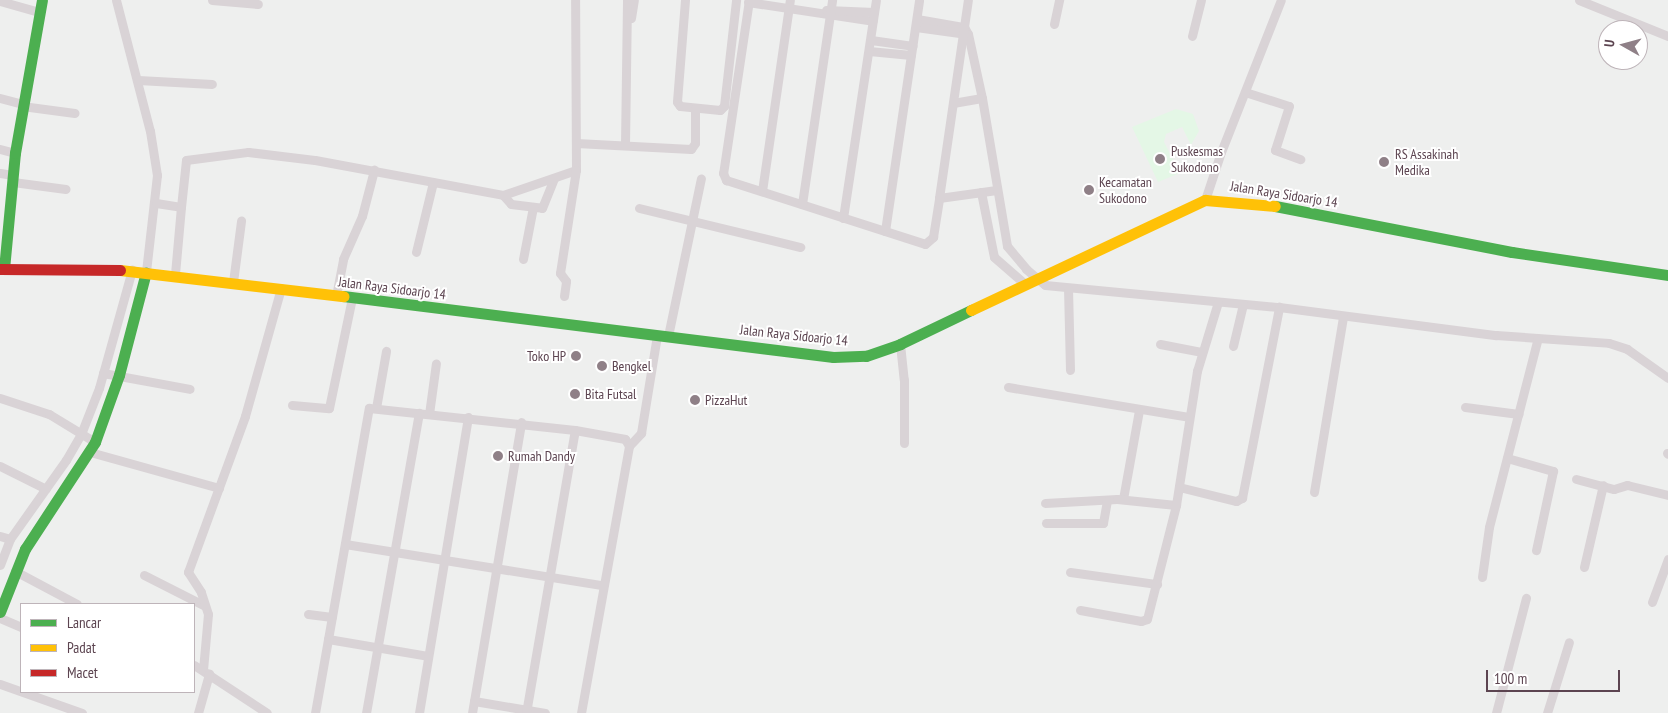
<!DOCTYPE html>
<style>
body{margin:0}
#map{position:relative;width:1668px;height:713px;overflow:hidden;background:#eeefee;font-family:"PT Sans Narrow",sans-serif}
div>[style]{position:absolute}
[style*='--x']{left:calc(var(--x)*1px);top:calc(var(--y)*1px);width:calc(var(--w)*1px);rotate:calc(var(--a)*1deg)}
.medical>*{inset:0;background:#e4f7e6}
.street>*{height:9px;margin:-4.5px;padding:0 4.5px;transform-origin:4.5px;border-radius:4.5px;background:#d9d3d6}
.fast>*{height:11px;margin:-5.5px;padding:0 5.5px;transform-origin:5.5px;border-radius:5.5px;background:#4caf50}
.slow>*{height:11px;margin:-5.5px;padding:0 5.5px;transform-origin:5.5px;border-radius:5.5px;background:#ffc107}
.jam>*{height:11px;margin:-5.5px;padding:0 5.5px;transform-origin:5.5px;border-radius:5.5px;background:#c62828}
.dots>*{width:14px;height:14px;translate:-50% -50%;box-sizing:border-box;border:2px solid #fff;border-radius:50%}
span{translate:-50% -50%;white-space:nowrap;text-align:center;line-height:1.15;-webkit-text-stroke:4px #fff;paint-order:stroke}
.poi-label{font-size:14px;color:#5c4450}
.left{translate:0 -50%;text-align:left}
.right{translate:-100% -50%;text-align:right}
.street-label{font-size:14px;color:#5c4450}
.legend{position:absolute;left:20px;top:603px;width:175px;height:90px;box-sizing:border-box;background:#fff;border:1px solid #beb4b9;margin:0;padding:6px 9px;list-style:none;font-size:15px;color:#5c4450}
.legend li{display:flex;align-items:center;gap:10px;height:25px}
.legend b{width:25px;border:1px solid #beb4b9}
.north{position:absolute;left:1598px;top:20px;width:50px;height:50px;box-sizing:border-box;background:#fff;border:1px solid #beb4b9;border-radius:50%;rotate:277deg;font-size:14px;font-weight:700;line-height:20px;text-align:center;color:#5c4450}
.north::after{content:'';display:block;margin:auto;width:18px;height:22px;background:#8f8087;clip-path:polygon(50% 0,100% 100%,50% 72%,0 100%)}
.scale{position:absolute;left:1486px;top:670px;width:134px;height:22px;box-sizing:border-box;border:2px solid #5c4450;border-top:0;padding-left:6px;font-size:15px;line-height:18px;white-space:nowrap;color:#5c4450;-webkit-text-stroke:4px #fff;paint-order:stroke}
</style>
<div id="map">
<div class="medical">
<div style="clip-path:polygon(1176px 109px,1193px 114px,1199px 131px,1191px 145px,1182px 127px,1166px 134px,1164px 142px,1180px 173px,1158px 182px,1132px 127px)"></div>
</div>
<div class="street">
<div style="--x:116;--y:0;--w:135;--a:75.5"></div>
<div style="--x:150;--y:131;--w:45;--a:81"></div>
<div style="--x:157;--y:175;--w:98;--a:96.5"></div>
<div style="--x:212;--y:0;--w:46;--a:5"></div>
<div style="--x:685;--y:0;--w:102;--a:94.5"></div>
<div style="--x:677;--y:102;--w:5;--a:53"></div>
<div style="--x:680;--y:106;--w:40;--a:5.7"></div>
<div style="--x:720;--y:110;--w:6;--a:-45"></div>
<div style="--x:724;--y:106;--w:107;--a:-83.5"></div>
<div style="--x:749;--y:0;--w:175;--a:98.5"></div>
<div style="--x:723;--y:173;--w:8;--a:67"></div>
<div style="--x:726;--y:180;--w:209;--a:17.8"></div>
<div style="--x:925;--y:244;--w:11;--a:-41"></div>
<div style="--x:933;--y:237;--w:39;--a:-81"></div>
<div style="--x:939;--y:198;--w:58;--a:-8"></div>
<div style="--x:1579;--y:0;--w:96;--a:22"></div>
<div style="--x:0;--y:1;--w:41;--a:15.8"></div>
<div style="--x:748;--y:2;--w:126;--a:8.6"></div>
<div style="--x:826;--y:10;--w:48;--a:2.4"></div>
<div style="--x:631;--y:18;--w:18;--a:-81"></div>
<div style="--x:917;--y:19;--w:48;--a:9.7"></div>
<div style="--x:964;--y:27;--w:8;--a:60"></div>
<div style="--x:968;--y:34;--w:66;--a:77.7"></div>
<div style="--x:982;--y:98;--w:150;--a:80.4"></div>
<div style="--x:1007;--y:246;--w:30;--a:50"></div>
<div style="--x:1026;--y:269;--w:25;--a:40"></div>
<div style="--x:1045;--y:285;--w:235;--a:5.4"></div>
<div style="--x:1279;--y:307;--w:219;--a:7.4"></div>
<div style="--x:1496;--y:335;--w:113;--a:4"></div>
<div style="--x:1609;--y:343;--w:19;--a:18"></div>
<div style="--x:1627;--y:349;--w:50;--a:35.3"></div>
<div style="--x:1054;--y:24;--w:25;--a:-78"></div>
<div style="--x:916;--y:27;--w:51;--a:7.8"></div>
<div style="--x:1192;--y:36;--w:37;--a:-76"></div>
<div style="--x:871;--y:40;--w:42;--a:8.1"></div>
<div style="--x:869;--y:51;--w:42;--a:5.4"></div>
<div style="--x:138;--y:80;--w:74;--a:3.1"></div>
<div style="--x:1245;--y:92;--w:46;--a:17.7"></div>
<div style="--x:1289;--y:106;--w:46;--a:107.7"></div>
<div style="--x:1275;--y:150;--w:27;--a:20"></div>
<div style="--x:0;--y:98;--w:24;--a:15"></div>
<div style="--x:953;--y:103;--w:29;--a:-10"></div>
<div style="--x:22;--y:106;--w:53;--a:7.5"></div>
<div style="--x:576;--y:143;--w:115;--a:3"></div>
<div style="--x:691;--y:149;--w:7;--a:-56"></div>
<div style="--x:695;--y:143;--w:35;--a:-90"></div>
<div style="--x:625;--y:145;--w:145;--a:-89.2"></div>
<div style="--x:0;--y:149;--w:16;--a:15"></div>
<div style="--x:0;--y:173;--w:13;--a:9"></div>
<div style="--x:13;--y:182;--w:53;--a:7.5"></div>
<div style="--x:762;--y:191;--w:193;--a:-81.7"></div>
<div style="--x:981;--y:192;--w:66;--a:78.7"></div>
<div style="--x:994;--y:257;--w:41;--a:41.1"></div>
<div style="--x:503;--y:195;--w:12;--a:48"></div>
<div style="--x:511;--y:204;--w:31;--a:7"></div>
<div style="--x:542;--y:208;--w:32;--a:-68"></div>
<div style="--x:939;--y:198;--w:200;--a:-81.7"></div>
<div style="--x:1205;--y:200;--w:51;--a:-71.6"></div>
<div style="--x:1221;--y:152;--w:163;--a:-68.5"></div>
<div style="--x:156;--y:203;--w:25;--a:9"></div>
<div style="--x:181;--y:207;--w:47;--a:-83.9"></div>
<div style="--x:186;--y:160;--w:63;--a:-7.4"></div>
<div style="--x:248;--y:152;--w:67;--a:6.8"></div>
<div style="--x:315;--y:160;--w:191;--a:10.5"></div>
<div style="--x:503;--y:195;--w:77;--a:-18.9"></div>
<div style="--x:576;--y:170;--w:170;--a:-90.3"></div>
<div style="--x:802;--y:204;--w:206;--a:-81.6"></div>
<div style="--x:639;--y:208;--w:166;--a:13.6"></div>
<div style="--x:843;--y:218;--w:220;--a:-81.4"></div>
<div style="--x:885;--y:231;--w:233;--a:-81.6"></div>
<div style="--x:416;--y:252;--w:72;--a:-76.3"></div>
<div style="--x:523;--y:259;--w:53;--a:-79.1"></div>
<div style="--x:175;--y:274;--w:67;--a:-84.9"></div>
<div style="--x:233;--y:282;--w:62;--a:-82.5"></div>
<div style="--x:1068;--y:288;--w:82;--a:88.6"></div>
<div style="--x:336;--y:296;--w:38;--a:-79"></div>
<div style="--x:343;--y:259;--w:47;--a:-66.2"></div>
<div style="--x:362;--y:216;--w:48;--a:-75.4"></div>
<div style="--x:564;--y:296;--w:15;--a:-82"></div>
<div style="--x:566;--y:281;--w:10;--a:-127"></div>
<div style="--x:560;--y:273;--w:104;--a:-81.2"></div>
<div style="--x:668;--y:336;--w:161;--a:-78.2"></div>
<div style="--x:900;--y:344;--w:36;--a:84"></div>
<div style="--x:904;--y:380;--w:63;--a:90"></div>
<div style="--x:1160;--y:344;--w:43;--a:10.8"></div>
<div style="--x:1233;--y:346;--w:43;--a:-76.6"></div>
<div style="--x:103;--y:373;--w:88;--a:10.4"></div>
<div style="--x:1008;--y:387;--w:183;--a:9.4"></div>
<div style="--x:0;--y:398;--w:52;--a:18.1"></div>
<div style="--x:49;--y:414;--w:54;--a:31.3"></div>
<div style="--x:292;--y:405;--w:37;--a:5"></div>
<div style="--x:329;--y:408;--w:112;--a:-78.2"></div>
<div style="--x:1465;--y:407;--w:54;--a:7.4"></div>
<div style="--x:376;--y:408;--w:58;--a:-80"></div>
<div style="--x:429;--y:414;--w:51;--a:-82.2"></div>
<div style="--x:90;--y:452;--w:134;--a:15.6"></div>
<div style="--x:1667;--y:453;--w:1;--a:45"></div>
<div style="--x:1507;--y:458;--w:48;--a:15.8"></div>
<div style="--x:1553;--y:471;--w:81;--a:102.1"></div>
<div style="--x:0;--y:466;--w:51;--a:26.6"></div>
<div style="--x:1576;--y:479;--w:39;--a:15"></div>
<div style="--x:1614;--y:489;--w:14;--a:-17"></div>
<div style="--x:1627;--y:485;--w:42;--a:13.7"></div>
<div style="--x:1179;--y:487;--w:59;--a:13.8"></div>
<div style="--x:1236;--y:501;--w:7;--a:-27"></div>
<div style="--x:1242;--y:498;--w:195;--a:-79"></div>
<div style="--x:1314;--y:492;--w:178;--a:-80.6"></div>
<div style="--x:1123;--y:499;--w:90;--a:-79.8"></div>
<div style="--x:1045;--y:503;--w:72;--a:-3.2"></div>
<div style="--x:1117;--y:499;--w:59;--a:5.8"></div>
<div style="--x:1046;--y:523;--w:57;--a:0"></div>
<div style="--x:1103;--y:523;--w:23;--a:-80"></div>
<div style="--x:0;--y:536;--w:10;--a:17"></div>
<div style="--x:345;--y:544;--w:260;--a:9.1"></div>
<div style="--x:0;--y:565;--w:28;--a:-69"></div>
<div style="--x:10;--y:539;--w:97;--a:-54.7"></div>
<div style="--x:66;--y:460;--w:30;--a:-60"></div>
<div style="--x:81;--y:434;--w:49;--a:-68.6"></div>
<div style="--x:99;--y:388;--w:123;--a:-74.4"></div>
<div style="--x:1584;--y:567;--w:84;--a:-77"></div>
<div style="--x:15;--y:571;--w:70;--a:28"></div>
<div style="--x:1070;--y:572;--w:88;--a:7.9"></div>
<div style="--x:144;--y:575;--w:68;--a:26.9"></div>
<div style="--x:1482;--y:577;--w:50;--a:-82"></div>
<div style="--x:1489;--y:527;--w:195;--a:-75.5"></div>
<div style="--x:1652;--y:602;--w:46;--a:-69.6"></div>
<div style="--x:1080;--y:610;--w:62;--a:10.2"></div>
<div style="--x:1141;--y:621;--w:6;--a:-18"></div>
<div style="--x:1147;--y:619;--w:118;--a:-75.7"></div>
<div style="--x:1176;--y:505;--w:136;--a:-81.1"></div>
<div style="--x:1197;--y:371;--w:72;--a:-73.1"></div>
<div style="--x:308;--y:614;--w:24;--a:7"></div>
<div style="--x:0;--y:618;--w:23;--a:23"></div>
<div style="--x:328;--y:639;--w:101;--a:9.6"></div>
<div style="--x:194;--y:665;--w:87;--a:33.3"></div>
<div style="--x:203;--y:670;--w:56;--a:-84.9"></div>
<div style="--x:208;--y:614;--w:23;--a:-108"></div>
<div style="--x:201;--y:592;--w:24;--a:-123"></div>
<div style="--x:188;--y:572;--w:166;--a:-69.9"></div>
<div style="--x:245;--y:416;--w:133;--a:-74.3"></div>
<div style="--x:0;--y:684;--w:87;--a:19.5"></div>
<div style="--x:474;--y:701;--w:72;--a:9.6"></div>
<div style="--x:198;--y:713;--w:41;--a:-74.2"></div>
<div style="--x:315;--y:713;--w:310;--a:-80"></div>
<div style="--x:369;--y:408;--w:207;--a:6.1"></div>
<div style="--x:575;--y:430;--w:51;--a:10.2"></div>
<div style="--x:625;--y:439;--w:8;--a:60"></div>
<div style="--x:366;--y:713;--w:305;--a:-80"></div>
<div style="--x:419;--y:713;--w:300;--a:-80.6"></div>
<div style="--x:472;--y:713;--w:295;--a:-80.4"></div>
<div style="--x:526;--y:713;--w:287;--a:-80.2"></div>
<div style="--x:581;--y:713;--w:271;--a:-79.8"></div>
<div style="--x:629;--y:446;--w:18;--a:-47"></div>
<div style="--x:641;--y:433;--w:99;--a:-80.7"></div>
<div style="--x:1496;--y:713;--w:119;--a:-75.4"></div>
<div style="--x:1547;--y:713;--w:74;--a:-72.8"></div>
</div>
<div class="fast">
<div style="--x:1275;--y:206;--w:241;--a:11"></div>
<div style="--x:1512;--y:252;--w:158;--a:8.4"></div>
<div style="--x:4;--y:269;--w:117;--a:-84.6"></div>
<div style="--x:15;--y:153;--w:155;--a:-80"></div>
<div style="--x:343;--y:296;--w:494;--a:7.1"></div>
<div style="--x:833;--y:357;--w:33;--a:-2"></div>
<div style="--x:866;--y:356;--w:36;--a:-19"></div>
<div style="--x:900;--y:344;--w:79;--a:-25.6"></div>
<div style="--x:0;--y:612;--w:68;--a:-68.4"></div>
<div style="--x:25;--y:549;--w:128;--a:-56.8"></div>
<div style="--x:95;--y:442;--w:71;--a:-70.3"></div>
<div style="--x:119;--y:375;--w:106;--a:-75.3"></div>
</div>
<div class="slow">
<div style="--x:120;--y:270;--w:225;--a:6.7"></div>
<div style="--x:971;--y:310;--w:259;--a:-25.2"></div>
<div style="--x:1205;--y:200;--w:70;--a:4.9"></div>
</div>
<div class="jam">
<div style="--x:0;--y:269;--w:120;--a:0.5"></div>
</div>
<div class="dots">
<div style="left:1160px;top:159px;background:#8f8087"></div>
<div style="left:1384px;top:162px;background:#8f8087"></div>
<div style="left:1089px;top:190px;background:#8f8087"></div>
<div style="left:576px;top:356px;background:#8f8087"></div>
<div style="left:602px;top:366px;background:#8f8087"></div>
<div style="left:575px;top:394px;background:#8f8087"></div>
<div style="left:695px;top:400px;background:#8f8087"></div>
<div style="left:498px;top:456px;background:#8f8087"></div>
</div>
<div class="poi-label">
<span class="left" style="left:1171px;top:159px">Puskesmas<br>Sukodono</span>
<span class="left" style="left:1395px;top:162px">RS Assakinah<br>Medika</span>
<span class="left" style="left:1099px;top:190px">Kecamatan<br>Sukodono</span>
<span class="right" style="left:566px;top:356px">Toko HP</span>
<span class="left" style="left:612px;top:366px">Bengkel</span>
<span class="left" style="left:585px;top:394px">Bita Futsal</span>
<span class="left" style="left:705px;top:400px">PizzaHut</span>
<span class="left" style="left:508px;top:456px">Rumah Dandy</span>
</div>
<div class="street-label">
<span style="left:1284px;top:194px;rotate:9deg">Jalan Raya Sidoarjo 14</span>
<span style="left:392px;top:288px;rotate:7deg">Jalan Raya Sidoarjo 14</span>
<span style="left:794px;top:335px;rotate:6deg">Jalan Raya Sidoarjo 14</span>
</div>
<ul class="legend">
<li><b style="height:6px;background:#4caf50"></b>Lancar</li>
<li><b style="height:6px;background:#ffc107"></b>Padat</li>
<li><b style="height:6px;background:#c62828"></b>Macet</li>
</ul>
<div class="north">U</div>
<div class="scale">100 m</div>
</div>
